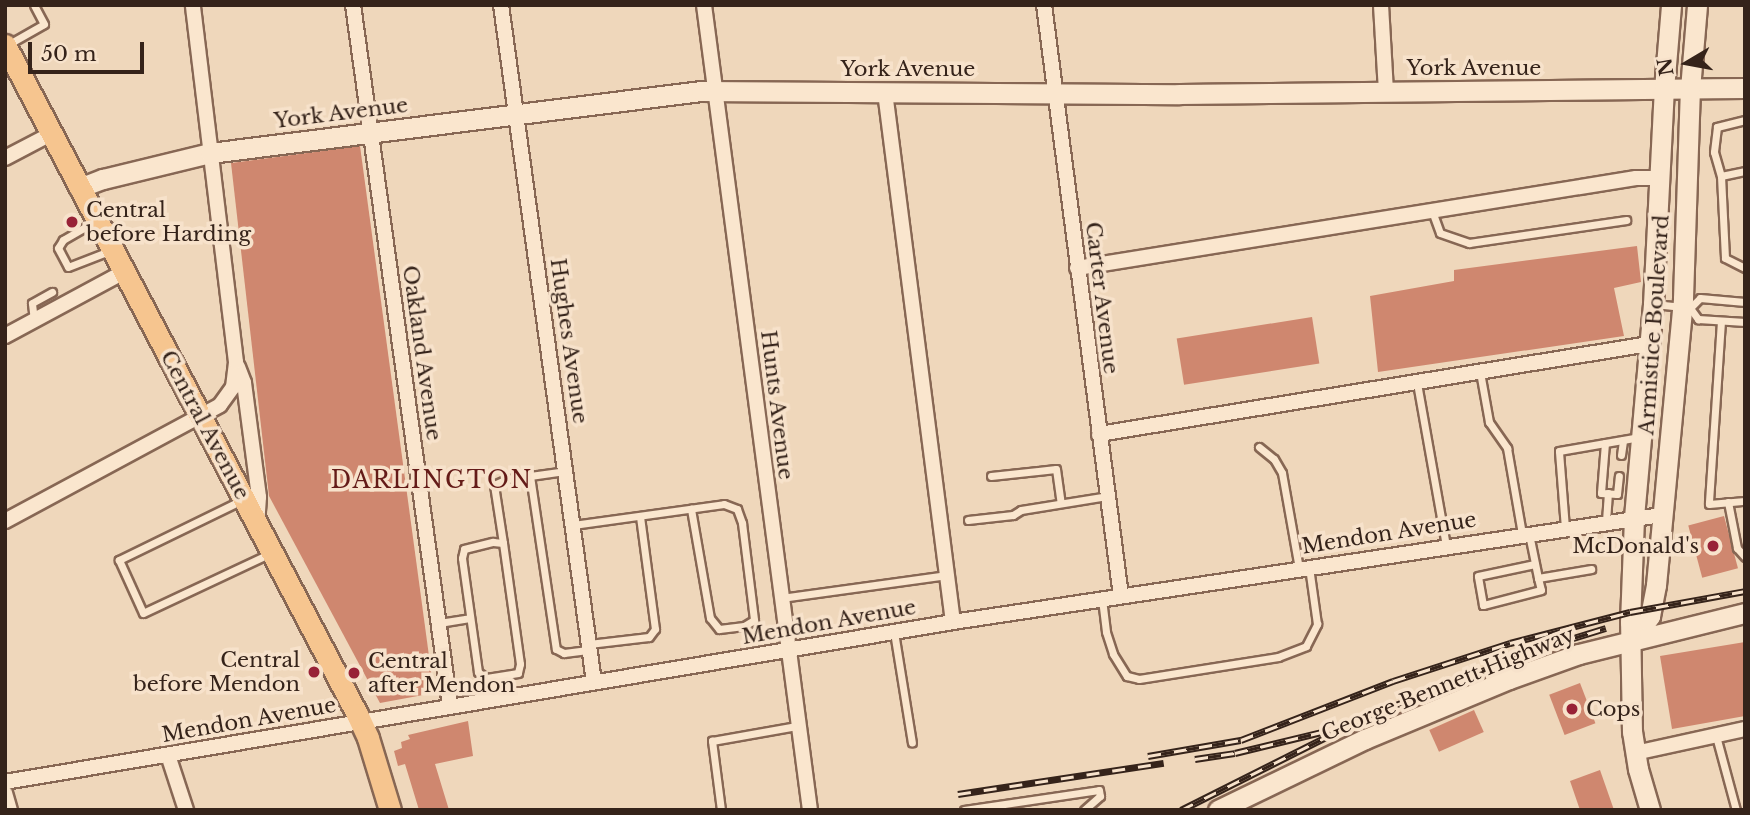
<!DOCTYPE html>
<style>
body{margin:0}
#map{position:relative;width:1750px;height:815px;overflow:hidden;background:#efd7bb;font-family:"Libre Baskerville",serif}
div>[style]{position:absolute}
[style*='--x']{left:calc(var(--x)*1px);top:calc(var(--y)*1px);width:calc(var(--w)*1px);rotate:calc(var(--a)*1deg)}
.building>*{inset:0;background:#cf876f;transform-origin:0 0}
.roads{filter:drop-shadow(2px 0 #876754) drop-shadow(-2px 0 #876754) drop-shadow(0 2px #876754) drop-shadow(0 -2px #876754)}
.lane>*{height:7px;margin:-3.5px;padding:0 3.5px;transform-origin:3.5px;border-radius:3.5px;background:#fae6ce}
.street>*{height:14px;margin:-7px;padding:0 7px;transform-origin:7px;border-radius:7px;background:#fae6ce}
.secondary>*{height:19px;margin:-9.5px;padding:0 9.5px;transform-origin:9.5px;border-radius:9.5px;background:#fae6ce}
.primary>*{height:21px;margin:-10.5px;padding:0 10.5px;transform-origin:10.5px;border-radius:10.5px;background:#f6c58f}
.rail>*{height:7px;margin-top:-3.5px;transform-origin:0;background:repeating-linear-gradient(90deg,#f7e2cb 0 13px,#35231a 0 26px);box-sizing:border-box;border-block:2px solid #35231a}
.dots>*{width:19px;height:19px;translate:-50% -50%;box-sizing:border-box;border:4px solid #f7e2cb;border-radius:50%}
span{translate:-50% -50%;white-space:nowrap;text-align:center;line-height:1.15;-webkit-text-stroke:7px #f7e2cb;paint-order:stroke}
.street-label{font-size:21px;color:#35231a}
.poi-label{font-size:21px;color:#35231a}
.left{translate:0 -50%;text-align:left}
.right{translate:-100% -50%;text-align:right}
.neighbourhood-label{font-size:23px;color:#641b18;letter-spacing:2px}
.frame{position:absolute;inset:0;border:7px solid #35231a;pointer-events:none}
.north{position:absolute;left:1652px;top:28px;width:70px;height:70px;-webkit-text-stroke:5px #f7e2cb;paint-order:stroke;rotate:260deg;font-size:19px;font-weight:700;line-height:28px;text-align:center;color:#35231a}
.north::after{content:'';display:block;margin:auto;width:24px;height:32px;background:#35231a;clip-path:polygon(50% 0,100% 100%,50% 72%,0 100%)}
.scale{position:absolute;left:28px;top:42px;width:116px;height:32px;box-sizing:border-box;border:4px solid #35231a;border-top:0;padding-left:9px;font-size:21px;line-height:24px;white-space:nowrap;color:#35231a;-webkit-text-stroke:5px #f7e2cb;paint-order:stroke}
</style>
<div id="map">
<div class="building">
<div style="clip-path:polygon(360px 146px,434px 693px,380px 703px,269px 496px,231px 163px)"></div>
<div style="clip-path:polygon(1637px 246px,1641px 282px,1614px 288px,1624px 336px,1378px 372px,1370px 296px,1454px 281px,1454px 270px)"></div>
<div style="left:1312px;top:317px;width:47px;height:137px;rotate:81deg"></div>
<div style="left:1724px;top:516px;width:54px;height:37px;rotate:75deg"></div>
<div style="clip-path:polygon(1745px 642px,1745px 716px,1672px 729px,1660px 656px)"></div>
<div style="left:1580px;top:683px;width:43px;height:33px;rotate:69deg"></div>
<div style="left:1474px;top:710px;width:24px;height:49px;rotate:66deg"></div>
<div style="clip-path:polygon(468px 721px,473px 756px,435px 764px,449px 810px,419px 810px,405px 764px,398px 766px,394px 751px,402px 748px,401px 742px,410px 739px,408px 735px)"></div>
<div style="clip-path:polygon(1600px 770px,1614px 810px,1580px 810px,1570px 781px)"></div>
</div>
<div class="roads">
<div class="lane">
<div style="--x:9;--y:44;--w:40;--a:-29.7"></div>
<div style="--x:44;--y:24;--w:21;--a:-118"></div>
<div style="--x:1745;--y:120;--w:29;--a:166"></div>
<div style="--x:1717;--y:127;--w:25;--a:97"></div>
<div style="--x:1714;--y:152;--w:25;--a:74"></div>
<div style="--x:1721;--y:176;--w:82;--a:87.2"></div>
<div style="--x:1725;--y:258;--w:22;--a:27"></div>
<div style="--x:1721;--y:176;--w:25;--a:-12"></div>
<div style="--x:1432;--y:211;--w:23;--a:70"></div>
<div style="--x:1440;--y:233;--w:31;--a:19"></div>
<div style="--x:1469;--y:243;--w:159;--a:-8.3"></div>
<div style="--x:94;--y:222;--w:36;--a:150"></div>
<div style="--x:63;--y:240;--w:9;--a:122"></div>
<div style="--x:58;--y:248;--w:21;--a:62"></div>
<div style="--x:68;--y:267;--w:47;--a:-21.1"></div>
<div style="--x:1654;--y:304;--w:36;--a:6"></div>
<div style="--x:1690;--y:308;--w:14;--a:-45"></div>
<div style="--x:1700;--y:298;--w:45;--a:5.1"></div>
<div style="--x:1690;--y:308;--w:14;--a:54"></div>
<div style="--x:1698;--y:319;--w:47;--a:3.7"></div>
<div style="--x:34;--y:320;--w:17;--a:-97"></div>
<div style="--x:32;--y:303;--w:23;--a:-29"></div>
<div style="--x:1721;--y:321;--w:183;--a:93.8"></div>
<div style="--x:1709;--y:504;--w:36;--a:-5"></div>
<div style="--x:1480;--y:372;--w:51;--a:79.8"></div>
<div style="--x:1489;--y:422;--w:32;--a:55"></div>
<div style="--x:1507;--y:448;--w:87;--a:80.1"></div>
<div style="--x:1417;--y:383;--w:165;--a:79.9"></div>
<div style="--x:1605;--y:443;--w:50;--a:94.6"></div>
<div style="--x:1601;--y:493;--w:16;--a:4"></div>
<div style="--x:1617;--y:494;--w:18;--a:-84"></div>
<div style="--x:1259;--y:447;--w:19;--a:39"></div>
<div style="--x:1274;--y:459;--w:16;--a:60"></div>
<div style="--x:1282;--y:473;--w:97;--a:79.9"></div>
<div style="--x:1621;--y:455;--w:15;--a:-82"></div>
<div style="--x:530;--y:476;--w:35;--a:-8"></div>
<div style="--x:991;--y:476;--w:65;--a:-6.1"></div>
<div style="--x:1056;--y:469;--w:34;--a:82"></div>
<div style="--x:240;--y:501;--w:135;--a:154"></div>
<div style="--x:119;--y:560;--w:58;--a:65.6"></div>
<div style="--x:143;--y:613;--w:141;--a:-25.1"></div>
<div style="--x:1728;--y:502;--w:47;--a:78.9"></div>
<div style="--x:1737;--y:548;--w:12;--a:48"></div>
<div style="--x:968;--y:520;--w:45;--a:-6.3"></div>
<div style="--x:1013;--y:515;--w:9;--a:-32"></div>
<div style="--x:1021;--y:510;--w:87;--a:-9.2"></div>
<div style="--x:1606;--y:521;--w:28;--a:-86"></div>
<div style="--x:573;--y:525;--w:152;--a:-7.9"></div>
<div style="--x:724;--y:504;--w:14;--a:21"></div>
<div style="--x:737;--y:509;--w:15;--a:70"></div>
<div style="--x:742;--y:523;--w:98;--a:82.9"></div>
<div style="--x:754;--y:620;--w:12;--a:149"></div>
<div style="--x:744;--y:626;--w:25;--a:173"></div>
<div style="--x:719;--y:629;--w:14;--a:-129"></div>
<div style="--x:710;--y:618;--w:111;--a:-99.9"></div>
<div style="--x:1565;--y:528;--w:77;--a:-94.5"></div>
<div style="--x:1559;--y:451;--w:82;--a:-9.8"></div>
<div style="--x:1529;--y:534;--w:45;--a:78.4"></div>
<div style="--x:1538;--y:578;--w:12;--a:76"></div>
<div style="--x:1541;--y:590;--w:60;--a:165.5"></div>
<div style="--x:1483;--y:605;--w:29;--a:-100"></div>
<div style="--x:1478;--y:576;--w:58;--a:-11.9"></div>
<div style="--x:493;--y:542;--w:10;--a:6"></div>
<div style="--x:503;--y:543;--w:122;--a:82"></div>
<div style="--x:520;--y:664;--w:9;--a:103"></div>
<div style="--x:518;--y:673;--w:32;--a:171"></div>
<div style="--x:486;--y:678;--w:10;--a:-143"></div>
<div style="--x:478;--y:672;--w:115;--a:-98"></div>
<div style="--x:462;--y:558;--w:9;--a:-77"></div>
<div style="--x:464;--y:549;--w:30;--a:-14"></div>
<div style="--x:503;--y:543;--w:59;--a:-98.8"></div>
<div style="--x:494;--y:485;--w:14;--a:-25"></div>
<div style="--x:507;--y:479;--w:23;--a:-7"></div>
<div style="--x:530;--y:476;--w:175;--a:81.5"></div>
<div style="--x:556;--y:649;--w:9;--a:27"></div>
<div style="--x:564;--y:653;--w:26;--a:-7"></div>
<div style="--x:1538;--y:578;--w:54;--a:-9.6"></div>
<div style="--x:781;--y:598;--w:168;--a:-7.9"></div>
<div style="--x:1102;--y:599;--w:33;--a:83"></div>
<div style="--x:1106;--y:632;--w:23;--a:72"></div>
<div style="--x:1113;--y:654;--w:26;--a:58"></div>
<div style="--x:1127;--y:676;--w:12;--a:14"></div>
<div style="--x:1139;--y:679;--w:141;--a:-9"></div>
<div style="--x:1278;--y:657;--w:30;--a:-21"></div>
<div style="--x:1306;--y:646;--w:25;--a:-63"></div>
<div style="--x:1317;--y:624;--w:58;--a:-98"></div>
<div style="--x:439;--y:623;--w:31;--a:-9"></div>
<div style="--x:894;--y:632;--w:112;--a:80.8"></div>
<div style="--x:589;--y:644;--w:60;--a:-6.7"></div>
<div style="--x:649;--y:637;--w:10;--a:-53"></div>
<div style="--x:655;--y:629;--w:114;--a:-97.6"></div>
<div style="--x:1716;--y:736;--w:77;--a:74.9"></div>
<div style="--x:721;--y:810;--w:70;--a:-97.4"></div>
<div style="--x:712;--y:741;--w:86;--a:-10"></div>
<div style="--x:964;--y:810;--w:136;--a:-8.4"></div>
<div style="--x:1099;--y:790;--w:6;--a:81"></div>
<div style="--x:1100;--y:796;--w:21;--a:139"></div>
</div>
<div class="street">
<div style="--x:353;--y:5;--w:708;--a:82.12"></div>
<div style="--x:501;--y:5;--w:683;--a:82.18"></div>
<div style="--x:704;--y:5;--w:812;--a:82.5"></div>
<div style="--x:1044;--y:5;--w:596;--a:82.58"></div>
<div style="--x:1381;--y:5;--w:86;--a:86.7"></div>
<div style="--x:885;--y:92;--w:534;--a:82.69"></div>
<div style="--x:5;--y:158;--w:52;--a:-27.6"></div>
<div style="--x:1077;--y:268;--w:566;--a:-9.15"></div>
<div style="--x:1636;--y:178;--w:22;--a:0"></div>
<div style="--x:5;--y:336;--w:135;--a:-28.3"></div>
<div style="--x:238;--y:367;--w:17;--a:69"></div>
<div style="--x:244;--y:383;--w:115;--a:82.5"></div>
<div style="--x:259;--y:497;--w:26;--a:94"></div>
<div style="--x:1099;--y:434;--w:557;--a:-9.29"></div>
<div style="--x:5;--y:521;--w:244;--a:-28.3"></div>
<div style="--x:220;--y:405;--w:22;--a:-54"></div>
<div style="--x:233;--y:387;--w:25;--a:-83"></div>
<div style="--x:236;--y:362;--w:360;--a:-96.9"></div>
<div style="--x:1635;--y:753;--w:113;--a:-12.3"></div>
<div style="--x:168;--y:755;--w:58;--a:71.9"></div>
<div style="--x:5;--y:782;--w:961;--a:-9.58"></div>
<div style="--x:953;--y:622;--w:716;--a:-8.59"></div>
<div style="--x:5;--y:793;--w:18;--a:74"></div>
</div>
<div class="secondary">
<div style="--x:79;--y:188;--w:26;--a:-21"></div>
<div style="--x:103;--y:179;--w:110;--a:-13.7"></div>
<div style="--x:210;--y:153;--w:495;--a:-7.2"></div>
<div style="--x:701;--y:91;--w:478;--a:0.4"></div>
<div style="--x:1179;--y:94;--w:566;--a:-0.61"></div>
<div style="--x:1632;--y:641;--w:31;--a:-54"></div>
<div style="--x:1650;--y:616;--w:32;--a:-79"></div>
<div style="--x:1656;--y:585;--w:288;--a:-84.6"></div>
<div style="--x:1683;--y:298;--w:209;--a:-88.1"></div>
<div style="--x:1690;--y:89;--w:84;--a:-85.2"></div>
<div style="--x:1218;--y:810;--w:163;--a:-25.8"></div>
<div style="--x:1365;--y:739;--w:156;--a:-22.6"></div>
<div style="--x:1509;--y:679;--w:74;--a:-19.7"></div>
<div style="--x:1579;--y:654;--w:171;--a:-13.9"></div>
<div style="--x:1650;--y:810;--w:43;--a:-106.3"></div>
<div style="--x:1638;--y:769;--w:37;--a:-99"></div>
<div style="--x:1632;--y:732;--w:110;--a:-91"></div>
<div style="--x:1630;--y:622;--w:105;--a:-87.8"></div>
<div style="--x:1634;--y:517;--w:214;--a:-84.9"></div>
<div style="--x:1653;--y:304;--w:215;--a:-87.1"></div>
<div style="--x:1664;--y:89;--w:84;--a:-85.2"></div>
</div>
<div class="primary">
<div style="--x:5;--y:45;--w:756;--a:62.25"></div>
<div style="--x:357;--y:714;--w:26;--a:65"></div>
<div style="--x:368;--y:738;--w:75;--a:73"></div>
</div>
</div>
<div class="rail">
<div style="--x:1148;--y:756;--w:94;--a:-9.8"></div>
<div style="--x:1241;--y:740;--w:163;--a:-21.2"></div>
<div style="--x:1393;--y:681;--w:123;--a:-18"></div>
<div style="--x:1510;--y:643;--w:124;--a:-14.5"></div>
<div style="--x:1630;--y:612;--w:117;--a:-10.3"></div>
<div style="--x:1195;--y:759;--w:40;--a:-8.5"></div>
<div style="--x:1235;--y:753;--w:89;--a:-13.6"></div>
<div style="--x:958;--y:794;--w:208;--a:-8.6"></div>
<div style="--x:1181;--y:810;--w:209;--a:-26.7"></div>
<div style="--x:1368;--y:716;--w:183;--a:-21.5"></div>
<div style="--x:1538;--y:649;--w:71;--a:-17.2"></div>
</div>
<div class="dots">
<div style="left:72px;top:222px;background:#982237"></div>
<div style="left:1713px;top:546px;background:#982237"></div>
<div style="left:314px;top:672px;background:#982237"></div>
<div style="left:354px;top:673px;background:#982237"></div>
<div style="left:1572px;top:709px;background:#982237"></div>
</div>
<div class="street-label">
<span style="left:1474px;top:68px">York Avenue</span>
<span style="left:908px;top:69px">York Avenue</span>
<span style="left:341px;top:113px;rotate:-7deg">York Avenue</span>
<span style="left:1102px;top:298px;rotate:83deg">Carter Avenue</span>
<span style="left:1654px;top:325px;rotate:-86deg">Armistice Boulevard</span>
<span style="left:569px;top:341px;rotate:82deg">Hughes Avenue</span>
<span style="left:422px;top:353px;rotate:82deg">Oakland Avenue</span>
<span style="left:777px;top:405px;rotate:83deg">Hunts Avenue</span>
<span style="left:205px;top:425px;rotate:62deg">Central Avenue</span>
<span style="left:1389px;top:533px;rotate:-9deg">Mendon Avenue</span>
<span style="left:829px;top:622px;rotate:-10deg">Mendon Avenue</span>
<span style="left:1448px;top:684px;rotate:-22deg">George Bennett Highway</span>
<span style="left:249px;top:720px;rotate:-10deg">Mendon Avenue</span>
</div>
<div class="poi-label">
<span class="left" style="left:86px;top:222px">Central<br>before Harding</span>
<span class="right" style="left:1699px;top:546px">McDonald's</span>
<span class="right" style="left:300px;top:672px">Central<br>before Mendon</span>
<span class="left" style="left:368px;top:673px">Central<br>after Mendon</span>
<span class="left" style="left:1586px;top:709px">Cops</span>
</div>
<div class="neighbourhood-label">
<span style="left:432px;top:480px">DARLINGTON</span>
</div>
<div class="frame"></div>
<div class="north">N</div>
<div class="scale">50 m</div>
</div>
